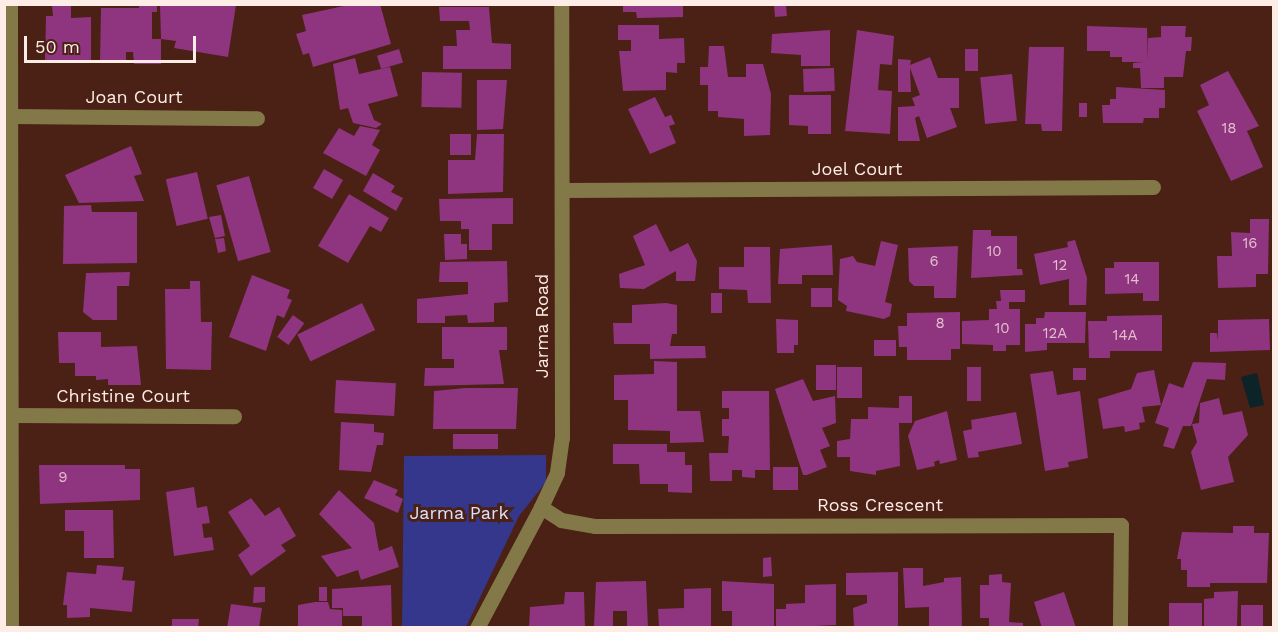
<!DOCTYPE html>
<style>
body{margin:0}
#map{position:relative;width:1278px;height:632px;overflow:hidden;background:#4b2015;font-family:"Work Sans",sans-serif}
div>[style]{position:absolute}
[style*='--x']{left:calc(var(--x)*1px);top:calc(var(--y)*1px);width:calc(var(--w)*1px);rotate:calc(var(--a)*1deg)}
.green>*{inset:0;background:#34378b}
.water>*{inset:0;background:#0c2328}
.building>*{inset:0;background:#8f347e;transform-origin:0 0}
.minor>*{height:15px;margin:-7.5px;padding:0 7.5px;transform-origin:7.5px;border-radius:7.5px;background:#837848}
span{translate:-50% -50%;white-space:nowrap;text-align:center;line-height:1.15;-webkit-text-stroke:6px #4b2015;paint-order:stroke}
.number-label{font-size:15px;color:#e2becd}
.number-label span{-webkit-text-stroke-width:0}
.street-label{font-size:18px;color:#feece7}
.park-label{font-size:18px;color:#dbe1fb}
.frame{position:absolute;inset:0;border:6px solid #feece7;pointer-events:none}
.scale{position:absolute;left:24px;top:36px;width:172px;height:27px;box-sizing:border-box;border:3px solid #feece7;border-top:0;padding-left:8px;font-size:18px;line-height:21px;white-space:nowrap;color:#feece7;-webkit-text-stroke:4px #4b2015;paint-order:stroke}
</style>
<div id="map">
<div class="green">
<div style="clip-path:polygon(546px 455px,546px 482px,519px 516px,466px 627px,402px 628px,404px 456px)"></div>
</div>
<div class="water">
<div style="clip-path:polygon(1257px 373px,1264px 405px,1250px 408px,1241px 377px)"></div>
</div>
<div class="building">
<div style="clip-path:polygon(139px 4px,157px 4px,157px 12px,152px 12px,152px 39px,161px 39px,161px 64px,134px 64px,133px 52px,126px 52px,126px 60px,100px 61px,101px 8px,139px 8px)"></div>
<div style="clip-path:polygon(353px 4px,380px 4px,391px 44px,313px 67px,309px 53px,303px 55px,296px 34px,306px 31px,302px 15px)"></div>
<div style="clip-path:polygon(623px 4px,683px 4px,683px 17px,637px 18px,636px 12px,623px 12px)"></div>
<div style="clip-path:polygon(160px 5px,236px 5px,228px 57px,174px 48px,176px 41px,161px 39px)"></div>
<div style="left:786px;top:5px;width:11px;height:12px;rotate:85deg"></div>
<div style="clip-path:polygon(52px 6px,71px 6px,71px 18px,91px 17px,91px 61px,45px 60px,46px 16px,53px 16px)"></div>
<div style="clip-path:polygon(439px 7px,489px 7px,492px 43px,511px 44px,511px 69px,443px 69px,443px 46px,457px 46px,456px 30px,470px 30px,469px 21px,440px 21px)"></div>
<div style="clip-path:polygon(618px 25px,659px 25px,659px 39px,684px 38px,685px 63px,677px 63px,677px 73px,666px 72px,666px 90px,623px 91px,619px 51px,631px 51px,631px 40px,618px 40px)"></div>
<div style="clip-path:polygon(1087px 26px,1147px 28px,1148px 62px,1148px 38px,1161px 37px,1161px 26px,1186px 26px,1185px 37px,1192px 37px,1191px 51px,1186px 51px,1183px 77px,1164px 77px,1164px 88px,1141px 88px,1140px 68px,1133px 68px,1133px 63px,1143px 62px,1122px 62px,1122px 57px,1110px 57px,1110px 51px,1087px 51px)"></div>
<div style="clip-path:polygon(830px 30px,830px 66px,801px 66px,801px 55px,771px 53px,772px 34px)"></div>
<div style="clip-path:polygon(857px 30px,894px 36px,892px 65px,880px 64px,878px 90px,892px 91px,890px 134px,845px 131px)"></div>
<div style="clip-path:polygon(709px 46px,724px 46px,728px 77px,746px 77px,746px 64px,763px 64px,771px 94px,770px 135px,744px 136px,744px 119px,718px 117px,718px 111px,708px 111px,708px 85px,700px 85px,700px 67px,708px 67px)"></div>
<div style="clip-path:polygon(1029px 47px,1064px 47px,1062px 131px,1042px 131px,1041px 124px,1025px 124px)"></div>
<div style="left:399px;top:49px;width:14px;height:23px;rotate:73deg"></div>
<div style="left:965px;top:49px;width:13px;height:22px"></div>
<div style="clip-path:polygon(930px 57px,938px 78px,959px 78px,959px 108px,950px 108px,957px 127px,927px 138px,919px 116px,915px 118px,920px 141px,898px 141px,898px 107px,915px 106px,912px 98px,920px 95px,910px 68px,911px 92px,898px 92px,898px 59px,911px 60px,910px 65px)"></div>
<div style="clip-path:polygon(355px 58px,359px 74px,390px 67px,398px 96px,368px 104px,374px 120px,382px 124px,376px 128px,353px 123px,348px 108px,340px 110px,333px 64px)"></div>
<div style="left:834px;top:68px;width:23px;height:31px;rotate:88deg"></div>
<div style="clip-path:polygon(1228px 71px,1259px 126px,1247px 131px,1263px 167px,1231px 181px,1197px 111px,1209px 105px,1200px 85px)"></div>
<div style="left:422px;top:72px;width:40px;height:35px;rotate:1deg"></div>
<div style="left:1012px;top:74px;width:47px;height:32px;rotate:84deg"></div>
<div style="clip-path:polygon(477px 80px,507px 80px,503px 129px,477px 130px)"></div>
<div style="clip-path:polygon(1116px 87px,1165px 90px,1165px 108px,1159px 108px,1159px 118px,1144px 118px,1143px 123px,1103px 123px,1102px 105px,1110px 105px,1110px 99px,1116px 99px)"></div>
<div style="clip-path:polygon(789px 95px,831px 95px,831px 134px,808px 134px,808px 126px,789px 125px)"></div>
<div style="clip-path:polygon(655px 97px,665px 117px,671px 115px,675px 124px,669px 126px,676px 143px,650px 154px,628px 109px)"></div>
<div style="left:1079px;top:103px;width:8px;height:14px"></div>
<div style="clip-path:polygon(360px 126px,380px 130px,372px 145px,380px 150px,366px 176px,323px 153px,339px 128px,354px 136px)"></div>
<div style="left:450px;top:134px;width:21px;height:21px"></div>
<div style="clip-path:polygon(477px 134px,504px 134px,503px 192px,448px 194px,448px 160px,475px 160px)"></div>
<div style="clip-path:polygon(131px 146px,142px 174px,134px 176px,144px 201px,79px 203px,65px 175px)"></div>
<div style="left:324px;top:169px;width:22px;height:22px;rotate:30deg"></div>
<div style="left:197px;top:172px;width:48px;height:32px;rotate:77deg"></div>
<div style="clip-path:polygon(373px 173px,395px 186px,391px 192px,403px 198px,396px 211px,363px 191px)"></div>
<div style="left:249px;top:176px;width:79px;height:34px;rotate:74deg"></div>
<div style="clip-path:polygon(349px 194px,389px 218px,381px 232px,370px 226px,348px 263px,318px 246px)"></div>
<div style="clip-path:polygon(513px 198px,513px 224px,492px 224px,492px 250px,469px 250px,469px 229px,461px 229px,461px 221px,440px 221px,439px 199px)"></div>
<div style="clip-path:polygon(91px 205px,92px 212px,137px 212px,137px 263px,63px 264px,64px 206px)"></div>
<div style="clip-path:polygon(221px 215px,225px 236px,215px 238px,209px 217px)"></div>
<div style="clip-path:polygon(1250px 219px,1269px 219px,1268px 274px,1256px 274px,1256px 287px,1218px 288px,1217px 256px,1232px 256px,1231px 232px,1250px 233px)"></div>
<div style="clip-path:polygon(656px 224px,670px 252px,688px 243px,697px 261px,695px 281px,676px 281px,676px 271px,644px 289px,620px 288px,619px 274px,645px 265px,633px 236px)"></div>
<div style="clip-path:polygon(973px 230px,991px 230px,991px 236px,1017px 236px,1017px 269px,1022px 269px,1023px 275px,971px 278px)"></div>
<div style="clip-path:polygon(444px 234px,461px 234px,461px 244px,467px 244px,467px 259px,445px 260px)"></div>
<div style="clip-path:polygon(224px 238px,226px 251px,218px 253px,215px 239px)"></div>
<div style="clip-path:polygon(1075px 240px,1087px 278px,1086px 305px,1069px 305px,1069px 279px,1040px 285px,1034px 254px,1068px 247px,1067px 242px)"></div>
<div style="clip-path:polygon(881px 241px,898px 245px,885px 302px,892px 304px,890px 316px,884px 319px,846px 311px,847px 306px,838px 300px,840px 259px,853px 256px,857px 262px,875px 266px)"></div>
<div style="clip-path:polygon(832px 245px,833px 275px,802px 275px,802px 284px,778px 284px,780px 249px)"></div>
<div style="clip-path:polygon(958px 246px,956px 298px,934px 298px,934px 286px,914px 286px,909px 281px,908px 248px)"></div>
<div style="clip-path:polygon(744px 247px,770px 247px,771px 303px,748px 303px,747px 290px,719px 289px,719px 267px,744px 267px)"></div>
<div style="clip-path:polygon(507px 261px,508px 302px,494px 303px,494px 322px,468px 323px,467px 315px,445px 316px,445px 323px,417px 323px,417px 299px,468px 294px,468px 282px,439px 282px,440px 262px)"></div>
<div style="clip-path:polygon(1114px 262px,1159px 262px,1159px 301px,1143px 301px,1143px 293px,1105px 294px,1105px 268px,1114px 268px)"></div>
<div style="clip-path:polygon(130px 272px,129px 286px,117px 286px,117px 320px,93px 320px,83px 312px,86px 273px)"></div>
<div style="clip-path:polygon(252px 275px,290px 290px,287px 298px,292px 300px,284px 318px,277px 315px,266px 351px,229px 337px)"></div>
<div style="clip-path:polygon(190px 281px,200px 281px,201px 322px,212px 322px,211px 370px,166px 369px,165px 289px,190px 289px)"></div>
<div style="left:832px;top:288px;width:19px;height:21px;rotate:90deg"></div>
<div style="clip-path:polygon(1000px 290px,1025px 290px,1025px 302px,1009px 302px,1009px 309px,1020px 309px,1020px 345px,1006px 345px,1006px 351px,993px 351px,993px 345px,962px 344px,962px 321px,989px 320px,989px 309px,997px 309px,996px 301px,1001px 301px)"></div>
<div style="left:711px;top:293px;width:11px;height:20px"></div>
<div style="left:362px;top:303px;width:30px;height:72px;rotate:64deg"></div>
<div style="clip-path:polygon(666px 303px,677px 305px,677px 334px,672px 334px,670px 346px,705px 346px,706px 358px,650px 359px,650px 344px,614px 344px,613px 323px,632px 323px,632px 305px)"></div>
<div style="clip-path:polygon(960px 312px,960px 349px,951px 349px,951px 360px,907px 360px,907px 347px,899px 347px,898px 326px,907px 326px,907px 313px)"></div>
<div style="clip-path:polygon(1045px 312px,1086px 312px,1085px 343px,1047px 343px,1047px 350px,1025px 352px,1025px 324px,1036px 324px,1036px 318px,1044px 318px)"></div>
<div style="left:293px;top:315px;width:14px;height:27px;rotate:36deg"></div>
<div style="clip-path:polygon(1162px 315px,1162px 351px,1110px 351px,1110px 358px,1089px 358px,1088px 321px,1107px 321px,1107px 316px)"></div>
<div style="clip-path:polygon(776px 319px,798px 320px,798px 345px,794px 345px,794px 353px,777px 353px)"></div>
<div style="clip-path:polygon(1269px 319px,1270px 350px,1210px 352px,1210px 333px,1217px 333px,1218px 340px,1218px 320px)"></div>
<div style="clip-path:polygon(442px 327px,507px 327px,507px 350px,499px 350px,504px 384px,424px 386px,425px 368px,454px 368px,454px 359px,442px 359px)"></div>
<div style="clip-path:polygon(58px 332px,101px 332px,101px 347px,137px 346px,141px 385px,108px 385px,108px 379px,96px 380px,96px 376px,75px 376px,75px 363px,59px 363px)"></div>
<div style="left:874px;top:340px;width:22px;height:16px"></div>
<div style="clip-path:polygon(654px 361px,677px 362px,677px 411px,700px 411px,704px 442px,670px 443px,670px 431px,628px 430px,628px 400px,614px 400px,614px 375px,654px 374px)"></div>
<div style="clip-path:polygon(1193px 362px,1226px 363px,1225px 380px,1207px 379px,1191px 426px,1183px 426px,1174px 449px,1163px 446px,1169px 428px,1155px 423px,1169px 383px,1183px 388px)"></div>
<div style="left:816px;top:365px;width:20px;height:25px"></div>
<div style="left:837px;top:367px;width:25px;height:31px"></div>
<div style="left:967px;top:367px;width:14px;height:34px"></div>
<div style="left:1073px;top:368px;width:13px;height:12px"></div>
<div style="clip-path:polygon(1154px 370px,1161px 405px,1142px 407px,1145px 422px,1139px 423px,1140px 429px,1125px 432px,1124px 426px,1103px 429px,1098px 399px,1131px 389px,1137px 373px)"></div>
<div style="clip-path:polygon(1053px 371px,1057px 395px,1080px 391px,1088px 458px,1068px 462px,1069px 467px,1045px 471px,1030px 374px)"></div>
<div style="clip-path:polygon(803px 379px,813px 401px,835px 396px,836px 423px,822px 428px,830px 446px,820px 450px,827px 467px,807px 475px,803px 475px,775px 389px)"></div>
<div style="left:336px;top:380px;width:60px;height:33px;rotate:3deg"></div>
<div style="clip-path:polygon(465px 388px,518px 388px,516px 429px,433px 429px,434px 391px)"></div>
<div style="clip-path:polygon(722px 391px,769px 391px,770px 470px,755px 470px,755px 478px,742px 477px,742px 470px,732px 470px,732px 481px,710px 481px,709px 453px,728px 453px,729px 436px,722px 436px,722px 419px,729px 419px,729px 408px,722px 408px)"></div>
<div style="clip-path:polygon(899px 396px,912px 396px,912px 423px,899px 423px,900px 466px,876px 471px,876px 475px,850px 471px,850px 457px,837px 457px,837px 441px,850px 439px,851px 419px,868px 419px,868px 407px,899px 408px)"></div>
<div style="clip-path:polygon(1219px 398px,1223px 415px,1242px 411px,1248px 435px,1228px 457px,1234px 482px,1201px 490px,1191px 452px,1197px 442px,1192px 424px,1199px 423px,1200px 403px)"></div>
<div style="clip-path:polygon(947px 411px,957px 460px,940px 464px,939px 460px,934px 462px,935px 466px,917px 470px,908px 436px,915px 421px)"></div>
<div style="clip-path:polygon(1016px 412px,1022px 444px,978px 452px,979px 457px,968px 458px,963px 431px,972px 429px,971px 420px)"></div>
<div style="clip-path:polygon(341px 422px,374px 424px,374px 432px,384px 433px,383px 445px,377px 445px,371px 472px,339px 470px)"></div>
<div style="left:453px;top:434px;width:45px;height:15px"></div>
<div style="clip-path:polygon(613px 444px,667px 444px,667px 452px,685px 452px,685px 465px,692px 465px,692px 493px,668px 492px,668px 484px,640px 484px,639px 464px,613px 464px)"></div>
<div style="clip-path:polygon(39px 465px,125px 465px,125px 469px,140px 469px,140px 500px,40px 504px)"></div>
<div style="left:773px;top:467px;width:25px;height:23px"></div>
<div style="clip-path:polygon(374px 480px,398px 490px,395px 495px,403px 499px,398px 513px,364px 498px)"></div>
<div style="clip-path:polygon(194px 487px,197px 508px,207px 506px,210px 523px,202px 524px,204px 538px,212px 537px,214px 550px,174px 556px,166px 492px)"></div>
<div style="clip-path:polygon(339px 490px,374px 523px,379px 551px,392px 546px,399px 567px,361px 580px,358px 570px,337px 577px,321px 556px,352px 548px,319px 514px)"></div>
<div style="clip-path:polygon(251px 498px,265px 516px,279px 507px,296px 536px,281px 545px,286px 551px,251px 576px,238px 555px,250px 546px,228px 512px)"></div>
<div style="clip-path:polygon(65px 510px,113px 510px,114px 558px,84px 558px,84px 531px,65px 531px)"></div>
<div style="clip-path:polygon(1233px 526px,1254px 526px,1254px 533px,1269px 533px,1267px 583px,1210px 583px,1210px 587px,1187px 587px,1187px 570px,1181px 570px,1181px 559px,1177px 559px,1182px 532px,1233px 533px)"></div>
<div style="clip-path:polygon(771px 557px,772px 576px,763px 577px,763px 558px)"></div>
<div style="clip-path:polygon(97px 565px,124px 567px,122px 580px,135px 581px,132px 612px,90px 608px,90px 617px,67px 618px,67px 605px,63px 605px,67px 572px,96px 574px)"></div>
<div style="clip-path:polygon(903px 568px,923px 568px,923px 586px,944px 582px,944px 578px,961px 577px,962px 628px,929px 628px,929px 607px,905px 608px)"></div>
<div style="clip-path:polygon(898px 572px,898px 628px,854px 628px,853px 608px,867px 603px,867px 595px,846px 595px,846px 573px)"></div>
<div style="clip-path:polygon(1002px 574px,1002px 582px,1011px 583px,1009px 622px,1023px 623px,1023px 628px,989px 626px,989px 618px,980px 618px,980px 585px,989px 585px,989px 575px)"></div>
<div style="clip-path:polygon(646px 581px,648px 628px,627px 628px,627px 611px,613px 611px,613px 626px,594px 626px,596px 582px)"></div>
<div style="clip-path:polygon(722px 581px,774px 584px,774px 628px,732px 628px,732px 611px,722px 611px)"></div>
<div style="clip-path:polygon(836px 584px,836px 625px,776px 628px,776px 609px,786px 609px,786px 604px,805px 603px,805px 585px)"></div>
<div style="clip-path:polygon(391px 585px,392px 628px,362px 628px,362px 616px,343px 616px,343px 608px,332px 608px,332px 589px)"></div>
<div style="clip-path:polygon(254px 587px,265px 587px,265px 602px,253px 603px)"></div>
<div style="left:319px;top:587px;width:8px;height:14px"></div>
<div style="clip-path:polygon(711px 588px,711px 628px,659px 628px,658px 609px,684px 608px,684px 589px)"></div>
<div style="clip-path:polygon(1238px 591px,1237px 627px,1204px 628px,1204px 599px,1214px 598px,1214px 592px)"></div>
<div style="clip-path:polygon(565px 592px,584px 592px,585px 628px,529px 628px,530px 607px,564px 604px)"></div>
<div style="clip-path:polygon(1064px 592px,1076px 628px,1042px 628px,1034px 602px)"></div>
<div style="clip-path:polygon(315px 602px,328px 602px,330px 609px,342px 610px,342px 628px,298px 628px,298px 605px)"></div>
<div style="left:1202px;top:603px;width:25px;height:33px;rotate:90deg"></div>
<div style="clip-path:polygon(231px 604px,262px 608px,259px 628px,227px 628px)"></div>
<div style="left:1241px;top:605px;width:22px;height:23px"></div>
<div style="clip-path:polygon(172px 619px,199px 619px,198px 628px,167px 628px,172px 625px)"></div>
</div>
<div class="minor">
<div style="--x:10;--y:4;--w:624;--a:89.91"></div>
<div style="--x:10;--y:116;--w:247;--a:0.5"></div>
<div style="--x:562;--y:190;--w:591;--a:-0.29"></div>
<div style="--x:11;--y:415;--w:223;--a:0.3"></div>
<div style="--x:541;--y:507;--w:24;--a:33"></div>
<div style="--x:561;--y:520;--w:35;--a:10"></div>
<div style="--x:595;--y:526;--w:526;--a:-0.11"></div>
<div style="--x:1121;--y:525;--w:103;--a:90.6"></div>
<div style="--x:477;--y:628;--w:137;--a:-62.1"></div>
<div style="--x:541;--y:507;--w:38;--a:-65"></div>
<div style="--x:557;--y:472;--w:34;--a:-82"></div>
<div style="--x:562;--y:438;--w:434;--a:-90.1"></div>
</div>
<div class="number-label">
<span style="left:1229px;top:129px">18</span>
<span style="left:1250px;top:244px">16</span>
<span style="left:994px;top:252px">10</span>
<span style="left:934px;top:262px">6</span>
<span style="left:1060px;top:266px">12</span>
<span style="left:1132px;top:280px">14</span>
<span style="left:940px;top:324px">8</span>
<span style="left:1002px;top:329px">10</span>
<span style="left:1055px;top:334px">12A</span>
<span style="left:1125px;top:336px">14A</span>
<span style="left:63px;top:478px">9</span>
</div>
<div class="street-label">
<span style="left:134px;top:97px">Joan Court</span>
<span style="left:857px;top:169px">Joel Court</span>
<span style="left:542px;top:326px;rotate:-90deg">Jarma Road</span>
<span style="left:123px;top:396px">Christine Court</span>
<span style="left:880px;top:505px">Ross Crescent</span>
</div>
<div class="park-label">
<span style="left:459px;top:513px">Jarma Park</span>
</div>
<div class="frame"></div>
<div class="scale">50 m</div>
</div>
